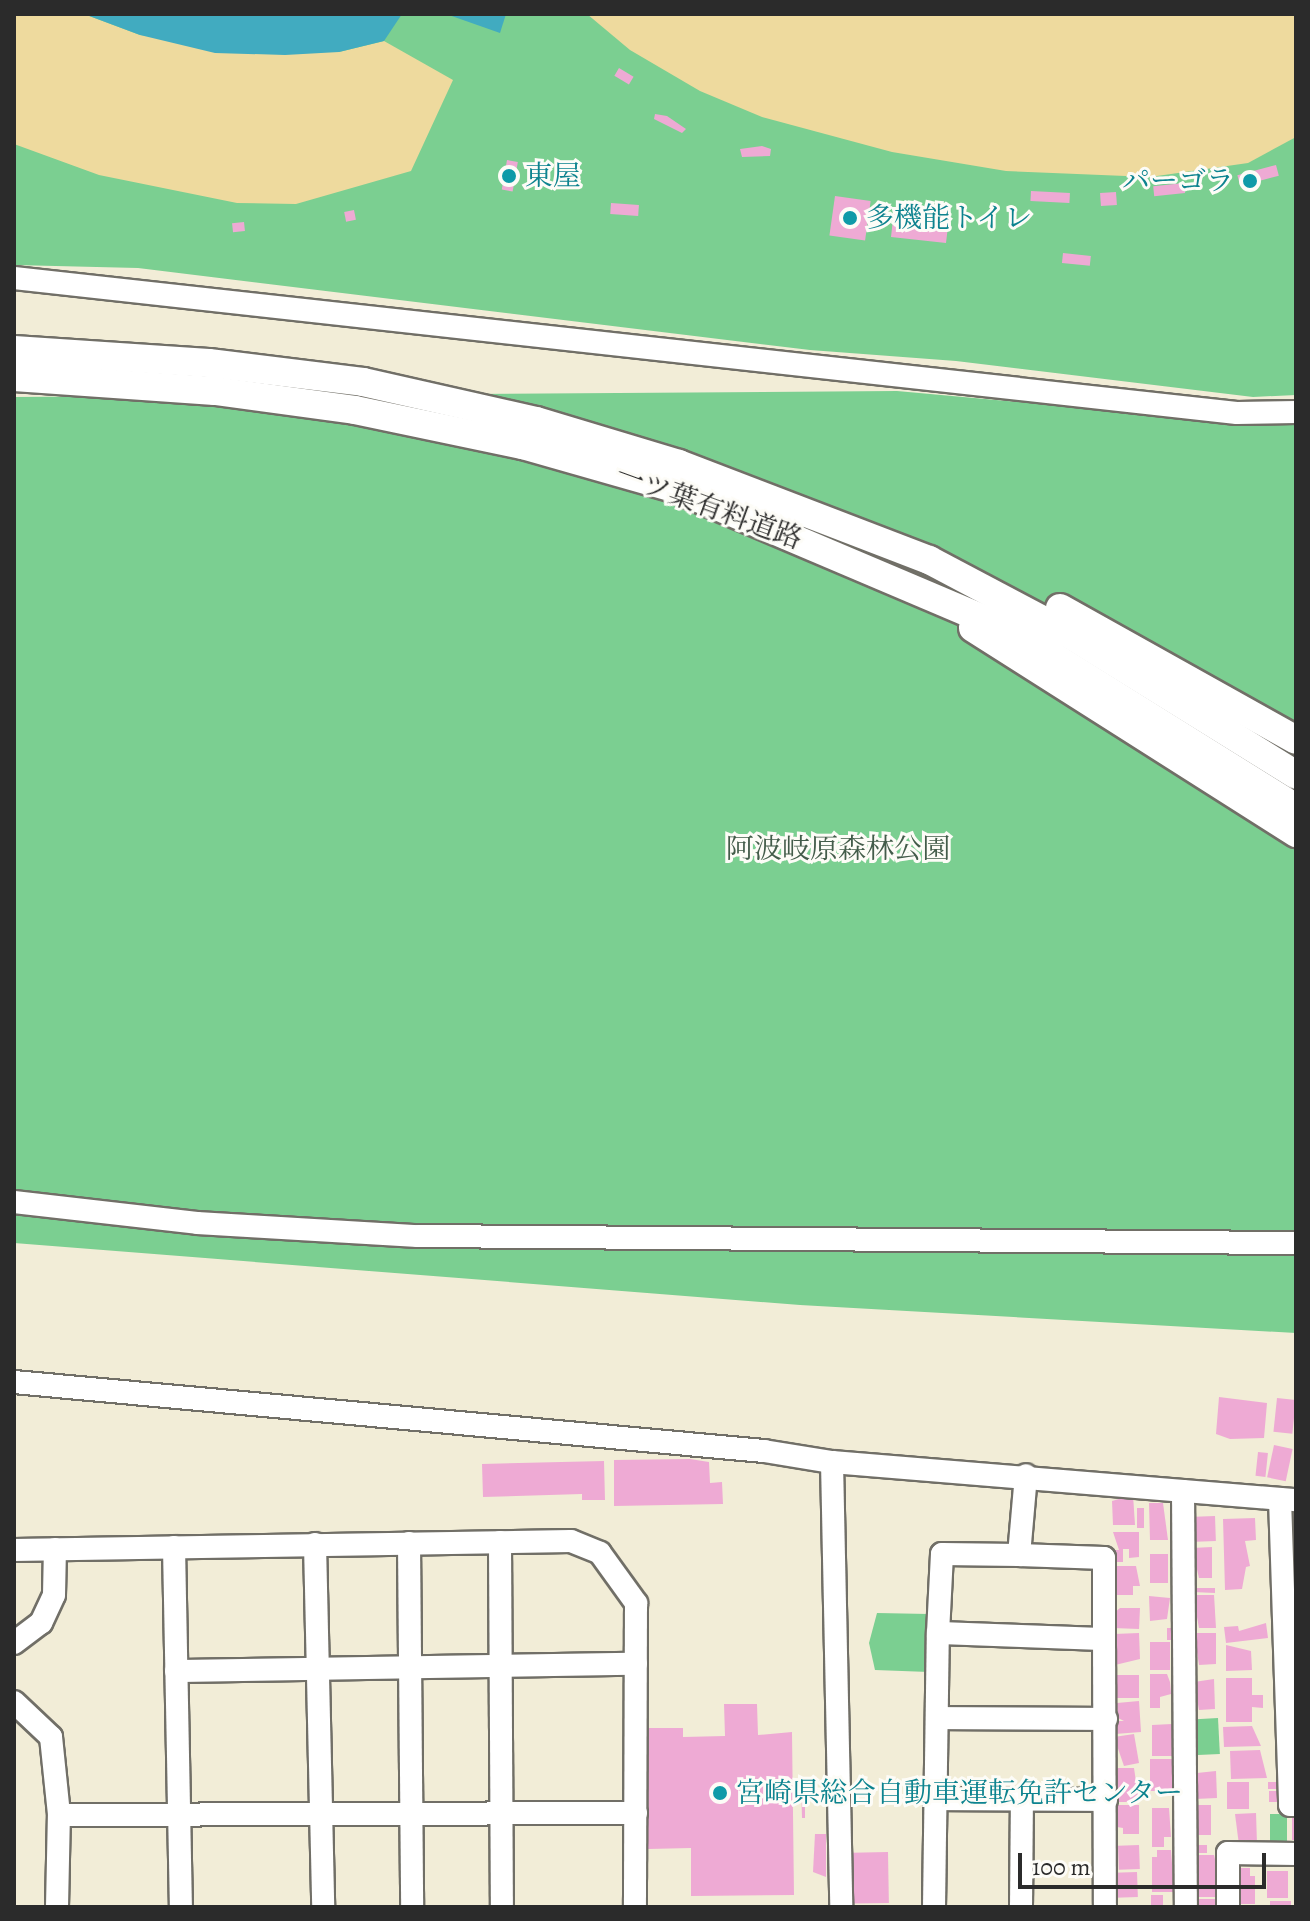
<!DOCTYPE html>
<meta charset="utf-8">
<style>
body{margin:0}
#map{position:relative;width:1310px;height:1921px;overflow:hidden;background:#f2edd7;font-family:Alegreya,"Noto Serif JP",serif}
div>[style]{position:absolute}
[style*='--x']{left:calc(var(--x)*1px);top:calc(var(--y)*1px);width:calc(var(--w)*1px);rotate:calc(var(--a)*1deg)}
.green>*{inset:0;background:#7bcf91;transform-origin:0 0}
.sand>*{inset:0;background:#eeda9e}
.water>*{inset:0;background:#41abc0}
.building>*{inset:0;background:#eeaad4;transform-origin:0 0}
.roads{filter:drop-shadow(2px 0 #716f67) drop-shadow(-2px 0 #716f67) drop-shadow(0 2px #716f67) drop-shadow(0 -2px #716f67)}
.minor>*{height:22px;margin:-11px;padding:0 11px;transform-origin:11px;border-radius:11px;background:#fff}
.major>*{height:28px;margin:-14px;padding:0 14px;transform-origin:14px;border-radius:14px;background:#fff}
.dots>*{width:22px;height:22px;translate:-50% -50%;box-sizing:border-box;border:4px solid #fdfcf7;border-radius:50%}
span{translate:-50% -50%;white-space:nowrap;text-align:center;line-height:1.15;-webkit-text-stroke:6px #fdfcf7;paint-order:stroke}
.culture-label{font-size:28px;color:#0d838f}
.left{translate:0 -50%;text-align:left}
.right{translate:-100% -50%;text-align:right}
.street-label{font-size:28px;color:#2b2b2b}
.park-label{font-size:28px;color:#435c4a}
.frame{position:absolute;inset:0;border:16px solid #2b2b2b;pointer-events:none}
.scale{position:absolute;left:1018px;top:1853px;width:248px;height:36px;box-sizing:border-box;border:4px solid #2b2b2b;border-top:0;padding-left:10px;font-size:24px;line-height:28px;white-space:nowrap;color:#2b2b2b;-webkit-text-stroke:6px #fdfcf7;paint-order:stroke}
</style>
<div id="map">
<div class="green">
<div style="clip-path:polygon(14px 14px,1296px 14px,1296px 395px,1253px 397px,956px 361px,810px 350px,138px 268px,14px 265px)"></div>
<div style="clip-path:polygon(897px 391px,1270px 425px,1296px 421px,1296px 1333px,800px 1305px,14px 1243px,14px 397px)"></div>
<div style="clip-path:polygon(877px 1613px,929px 1614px,929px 1672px,875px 1670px,869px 1643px)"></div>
<div style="left:1218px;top:1718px;width:36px;height:22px;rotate:87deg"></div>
<div style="left:1270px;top:1814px;width:17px;height:30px"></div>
</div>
<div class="sand">
<div style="clip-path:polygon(14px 14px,84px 14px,140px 35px,339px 52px,384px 41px,453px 80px,411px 171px,296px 204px,237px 203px,99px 175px,14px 144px)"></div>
<div style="clip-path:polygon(587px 14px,1296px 14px,1296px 137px,1248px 163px,1150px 177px,1006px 171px,892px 152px,762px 117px,700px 91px,630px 50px)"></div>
</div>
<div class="water">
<div style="clip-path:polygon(84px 14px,402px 14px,384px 41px,339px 52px,285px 55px,215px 53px,140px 35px)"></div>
<div style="clip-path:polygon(446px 14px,506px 14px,500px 33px)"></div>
</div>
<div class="building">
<div style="left:619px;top:68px;width:17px;height:9px;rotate:31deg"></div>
<div style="clip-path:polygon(655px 114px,667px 116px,686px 129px,682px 133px,654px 119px)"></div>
<div style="clip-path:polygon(762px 146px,771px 149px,770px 156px,742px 157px,740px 149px)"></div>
<div style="left:507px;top:160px;width:11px;height:30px;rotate:10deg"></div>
<div style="left:1276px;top:165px;width:11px;height:40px;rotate:75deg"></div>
<div style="left:1184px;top:183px;width:10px;height:31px;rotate:84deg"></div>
<div style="left:1031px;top:191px;width:39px;height:10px;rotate:3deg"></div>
<div style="left:1116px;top:192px;width:13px;height:16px;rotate:86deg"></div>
<div style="left:835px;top:196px;width:36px;height:40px;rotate:8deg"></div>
<div style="left:611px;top:203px;width:28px;height:11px;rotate:4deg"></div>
<div style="clip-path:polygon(910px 207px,949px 218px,946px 243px,891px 237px,894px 210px,909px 212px)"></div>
<div style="left:354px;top:210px;width:10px;height:10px;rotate:79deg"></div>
<div style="left:244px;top:222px;width:9px;height:12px;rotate:84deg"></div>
<div style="left:1063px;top:253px;width:28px;height:10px;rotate:6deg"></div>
<div style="clip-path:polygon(1219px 1397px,1267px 1403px,1264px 1438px,1230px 1439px,1216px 1434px)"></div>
<div style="left:1277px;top:1398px;width:19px;height:34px;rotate:6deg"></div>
<div style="left:1274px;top:1445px;width:19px;height:33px;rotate:12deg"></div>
<div style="left:1258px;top:1452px;width:10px;height:24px;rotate:6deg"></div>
<div style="clip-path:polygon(690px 1459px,709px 1462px,710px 1483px,722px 1482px,723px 1504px,614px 1506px,614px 1460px)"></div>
<div style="clip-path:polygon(604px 1461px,605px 1500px,582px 1500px,582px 1494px,483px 1497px,482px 1464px)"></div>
<div style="clip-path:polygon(1133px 1495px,1135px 1525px,1113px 1525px,1112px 1501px)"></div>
<div style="clip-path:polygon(1149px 1503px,1163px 1503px,1168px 1540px,1150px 1540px)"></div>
<div style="left:1137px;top:1508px;width:7px;height:20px"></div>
<div style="left:1215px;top:1516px;width:25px;height:20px;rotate:88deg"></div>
<div style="clip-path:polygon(1255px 1518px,1256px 1540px,1245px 1541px,1250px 1566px,1246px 1567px,1242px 1589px,1225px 1590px,1223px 1519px)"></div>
<div style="clip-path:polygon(1113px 1532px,1139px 1532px,1139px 1557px,1129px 1558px,1129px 1549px,1123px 1549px,1123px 1562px,1113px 1562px,1113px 1550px,1119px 1550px)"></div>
<div style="clip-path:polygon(1291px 1537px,1296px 1537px,1296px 1565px,1292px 1566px)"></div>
<div style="clip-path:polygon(1212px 1547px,1212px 1578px,1199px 1578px,1192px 1548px)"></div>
<div style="left:1150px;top:1554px;width:18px;height:29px"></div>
<div style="clip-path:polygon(1114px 1566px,1136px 1566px,1140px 1586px,1133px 1586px,1133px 1595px,1113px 1595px)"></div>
<div style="clip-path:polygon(1193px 1588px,1215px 1588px,1215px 1593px,1193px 1592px)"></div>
<div style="clip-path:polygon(1193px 1595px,1214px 1595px,1216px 1628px,1199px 1628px)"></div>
<div style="clip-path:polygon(1149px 1596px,1170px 1598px,1167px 1619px,1150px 1621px)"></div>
<div style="clip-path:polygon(1120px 1608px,1140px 1608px,1139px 1629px,1113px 1628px,1114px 1613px)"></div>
<div style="clip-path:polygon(1266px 1623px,1268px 1638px,1226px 1643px,1224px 1627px,1238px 1626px,1239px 1631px)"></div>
<div style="left:1167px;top:1628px;width:8px;height:12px"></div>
<div style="clip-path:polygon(1139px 1633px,1140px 1659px,1115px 1665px,1114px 1634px)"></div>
<div style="clip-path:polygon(1194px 1633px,1216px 1633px,1216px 1664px,1199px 1665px)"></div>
<div style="left:1150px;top:1642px;width:20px;height:28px"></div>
<div style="clip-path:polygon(1226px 1645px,1251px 1651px,1252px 1670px,1226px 1671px)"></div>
<div style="clip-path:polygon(1150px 1674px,1167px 1674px,1170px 1682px,1171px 1694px,1160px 1697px,1160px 1708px,1150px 1708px)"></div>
<div style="left:1115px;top:1675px;width:24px;height:23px"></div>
<div style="clip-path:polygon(1226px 1678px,1252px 1678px,1252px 1695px,1263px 1695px,1263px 1708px,1252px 1707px,1252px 1722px,1226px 1722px)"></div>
<div style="clip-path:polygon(1214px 1679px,1215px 1709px,1199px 1710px,1194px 1682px)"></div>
<div style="clip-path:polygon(1139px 1701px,1141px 1732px,1115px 1734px,1114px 1721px,1124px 1721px,1118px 1718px,1117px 1703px)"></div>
<div style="clip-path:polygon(724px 1704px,757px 1704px,758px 1735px,792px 1732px,794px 1895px,691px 1896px,691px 1848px,648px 1849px,647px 1728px,683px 1728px,683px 1737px,725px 1736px)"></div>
<div style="clip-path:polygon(1172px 1724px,1175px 1756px,1152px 1756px,1152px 1725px)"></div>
<div style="clip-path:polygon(1252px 1726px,1261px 1746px,1224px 1747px,1223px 1727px)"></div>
<div style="clip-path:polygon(1134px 1734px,1139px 1763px,1124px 1766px,1114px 1737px)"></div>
<div style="clip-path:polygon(1260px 1750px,1267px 1778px,1231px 1779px,1230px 1751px)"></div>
<div style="left:1150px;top:1759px;width:23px;height:32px"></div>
<div style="clip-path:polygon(1116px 1768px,1134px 1768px,1139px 1802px,1116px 1802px)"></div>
<div style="clip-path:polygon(1216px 1771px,1217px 1798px,1195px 1799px,1197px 1773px)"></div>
<div style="clip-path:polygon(801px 1781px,805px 1781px,805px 1818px,802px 1818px)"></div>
<div style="left:1227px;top:1782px;width:22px;height:27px"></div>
<div style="left:1268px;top:1782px;width:13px;height:7px"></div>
<div style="left:1269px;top:1791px;width:10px;height:11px"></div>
<div style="clip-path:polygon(1117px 1805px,1139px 1805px,1139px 1834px,1123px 1834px,1123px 1828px,1117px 1827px)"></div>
<div style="left:1194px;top:1805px;width:17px;height:30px"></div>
<div style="clip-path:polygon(1152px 1808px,1169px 1808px,1171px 1837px,1164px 1837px,1164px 1847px,1152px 1847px)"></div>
<div style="clip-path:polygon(1256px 1813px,1257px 1845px,1239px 1845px,1235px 1814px)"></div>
<div style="left:1292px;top:1814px;width:4px;height:26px"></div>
<div style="clip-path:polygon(815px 1834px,826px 1834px,826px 1877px,813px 1872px)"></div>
<div style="left:1139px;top:1845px;width:24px;height:21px;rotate:88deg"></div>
<div style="left:1195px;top:1845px;width:12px;height:8px"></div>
<div style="clip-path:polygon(1157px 1850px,1171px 1850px,1174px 1892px,1152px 1892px,1152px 1857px,1157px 1857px)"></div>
<div style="left:888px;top:1852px;width:51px;height:36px;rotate:89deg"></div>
<div style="clip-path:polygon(1194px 1855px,1214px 1855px,1221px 1885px,1195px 1886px)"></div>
<div style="clip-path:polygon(1236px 1868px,1250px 1868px,1250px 1876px,1255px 1876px,1255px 1904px,1236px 1904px)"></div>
<div style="left:1267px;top:1871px;width:21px;height:27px"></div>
<div style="left:1137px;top:1872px;width:25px;height:23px;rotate:88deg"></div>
<div style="left:1195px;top:1888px;width:23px;height:9px"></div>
<div style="left:1151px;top:1895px;width:12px;height:12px"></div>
<div style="left:1218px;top:1899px;width:8px;height:22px;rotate:90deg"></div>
<div style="left:1270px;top:1901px;width:21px;height:6px"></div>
</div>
<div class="roads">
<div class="minor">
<div style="--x:14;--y:278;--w:1230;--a:6.3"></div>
<div style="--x:1237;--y:413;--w:59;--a:-1"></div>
<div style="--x:14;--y:1202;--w:184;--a:6.5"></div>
<div style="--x:197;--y:1223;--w:221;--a:3.4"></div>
<div style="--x:418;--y:1236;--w:878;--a:0.46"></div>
<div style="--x:14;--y:1382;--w:753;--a:5.26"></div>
<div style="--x:764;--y:1451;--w:69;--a:9.2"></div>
<div style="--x:832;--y:1462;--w:466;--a:4.7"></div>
<div style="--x:832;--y:1462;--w:445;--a:88.8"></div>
<div style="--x:1183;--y:1491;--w:416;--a:89.6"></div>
<div style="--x:1280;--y:1499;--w:306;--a:88.1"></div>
<div style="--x:1290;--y:1805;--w:6;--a:0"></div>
<div style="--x:500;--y:1542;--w:365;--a:89.7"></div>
<div style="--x:409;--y:1543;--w:364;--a:89.5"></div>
<div style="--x:315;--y:1544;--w:363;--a:88.7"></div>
<div style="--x:174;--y:1547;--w:360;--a:88.9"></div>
<div style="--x:14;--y:1550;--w:557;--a:-0.93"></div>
<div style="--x:571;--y:1541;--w:31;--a:22"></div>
<div style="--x:600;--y:1553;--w:62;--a:54.2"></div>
<div style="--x:636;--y:1603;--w:304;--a:90.2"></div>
<div style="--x:1019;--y:1555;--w:80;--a:-85"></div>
<div style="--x:938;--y:1633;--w:79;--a:-87.1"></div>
<div style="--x:942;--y:1554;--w:77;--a:0.7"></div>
<div style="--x:1019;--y:1555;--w:85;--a:2"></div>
<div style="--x:1104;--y:1558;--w:81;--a:90"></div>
<div style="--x:14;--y:1643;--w:34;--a:-37"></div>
<div style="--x:41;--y:1623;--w:31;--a:-65"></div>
<div style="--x:54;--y:1595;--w:46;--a:-88.8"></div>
<div style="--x:176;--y:1671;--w:460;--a:-0.9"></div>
<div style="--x:14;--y:1702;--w:51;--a:43.4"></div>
<div style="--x:51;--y:1737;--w:78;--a:84.1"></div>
<div style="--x:937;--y:1718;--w:169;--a:0.3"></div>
<div style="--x:935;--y:1799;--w:171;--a:0.3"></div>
<div style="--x:57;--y:1907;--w:92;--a:-88.8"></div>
<div style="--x:59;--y:1815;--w:577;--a:-0.2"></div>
<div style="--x:934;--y:1907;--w:274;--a:-89.2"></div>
<div style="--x:938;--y:1633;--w:166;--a:2.1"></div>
<div style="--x:1104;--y:1639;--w:268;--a:89.8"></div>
<div style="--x:1021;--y:1907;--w:106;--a:-89.5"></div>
<div style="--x:1228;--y:1907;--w:54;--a:-90"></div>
<div style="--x:1228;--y:1853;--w:68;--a:0.8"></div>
</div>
<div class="major">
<div style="--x:14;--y:350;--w:195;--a:3.8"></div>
<div style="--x:209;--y:363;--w:155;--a:7"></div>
<div style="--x:363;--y:382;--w:177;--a:12.7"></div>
<div style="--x:536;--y:421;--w:149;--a:16.7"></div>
<div style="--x:679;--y:464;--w:268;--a:21"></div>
<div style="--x:929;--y:560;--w:158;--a:27.9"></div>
<div style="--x:1069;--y:634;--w:267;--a:31.8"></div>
<div style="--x:14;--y:377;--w:201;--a:4"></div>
<div style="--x:215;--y:391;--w:141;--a:7.7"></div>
<div style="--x:355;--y:410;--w:172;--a:11.8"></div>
<div style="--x:523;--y:445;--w:160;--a:15.9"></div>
<div style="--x:677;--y:489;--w:368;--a:23"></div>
<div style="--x:1016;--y:633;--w:330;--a:32"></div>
<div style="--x:1060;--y:608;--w:270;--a:29.2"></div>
<div style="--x:973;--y:628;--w:383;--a:32.4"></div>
</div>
</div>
<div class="dots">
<div style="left:509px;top:176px;background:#0f9aa8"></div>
<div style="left:1250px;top:181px;background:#0f9aa8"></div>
<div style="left:850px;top:218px;background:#0f9aa8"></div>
<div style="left:720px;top:1793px;background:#0f9aa8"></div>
</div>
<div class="culture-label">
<span class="left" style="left:525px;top:176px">東屋</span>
<span class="right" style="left:1234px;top:181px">パーゴラ</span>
<span class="left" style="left:866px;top:218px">多機能トイレ</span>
<span class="left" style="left:736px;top:1793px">宮崎県総合自動車運転免許センター</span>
</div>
<div class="street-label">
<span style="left:709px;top:507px;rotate:20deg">一ツ葉有料道路</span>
</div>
<div class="park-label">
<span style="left:838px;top:849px">阿波岐原森林公園</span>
</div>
<div class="frame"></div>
<div class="scale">100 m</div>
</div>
